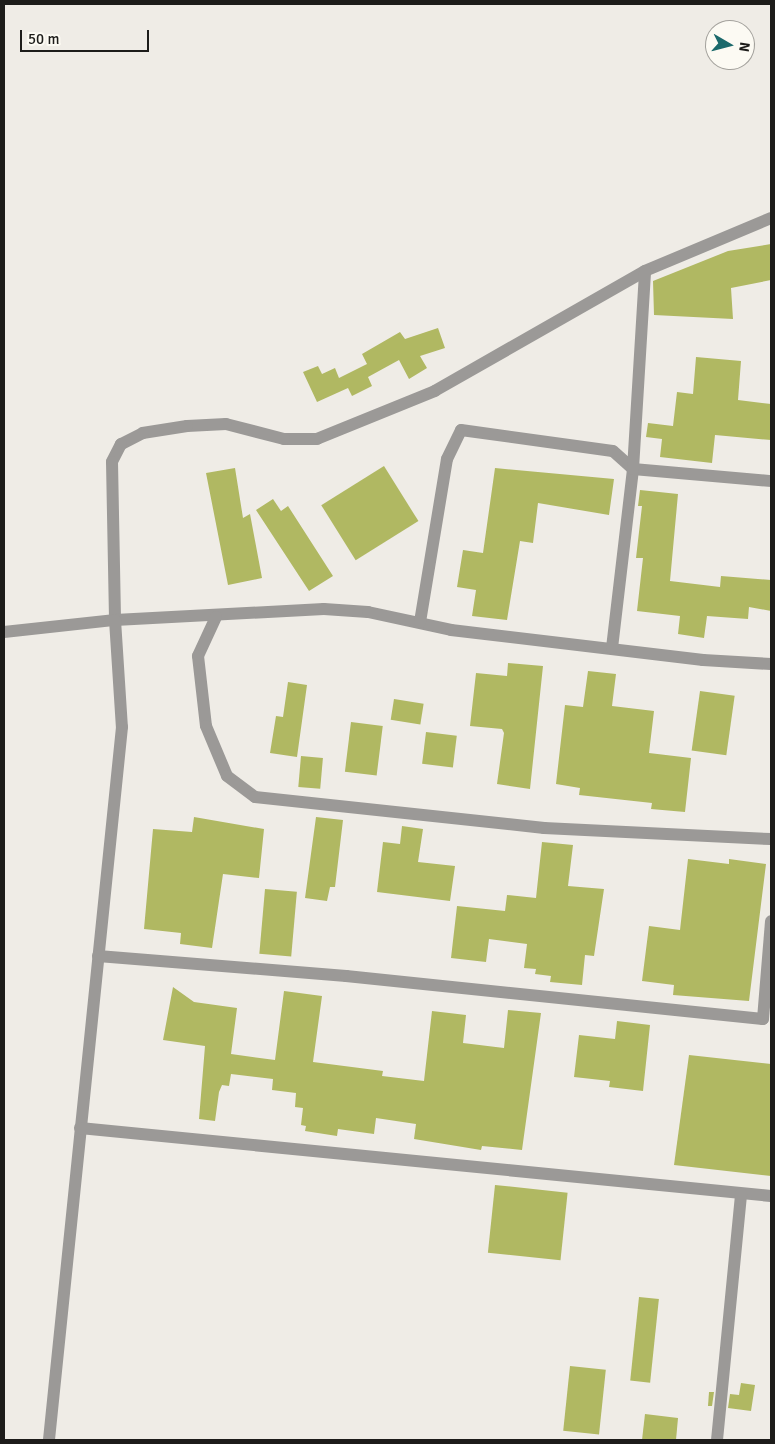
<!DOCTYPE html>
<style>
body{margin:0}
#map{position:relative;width:775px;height:1444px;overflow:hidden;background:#efece6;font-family:Signika,sans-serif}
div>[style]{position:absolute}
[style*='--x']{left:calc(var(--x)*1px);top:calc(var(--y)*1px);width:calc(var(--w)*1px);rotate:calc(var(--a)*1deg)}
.building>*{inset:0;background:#b0b862;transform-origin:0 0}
.street>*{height:12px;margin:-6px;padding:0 6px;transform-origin:6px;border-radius:6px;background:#9b9997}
span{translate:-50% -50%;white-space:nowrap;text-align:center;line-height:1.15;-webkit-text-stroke:4.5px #fcfaf3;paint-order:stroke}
.frame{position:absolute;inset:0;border:5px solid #1d1c1a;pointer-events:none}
.north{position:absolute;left:705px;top:20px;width:50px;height:50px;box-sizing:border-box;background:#fcfaf3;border:1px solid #a3a19c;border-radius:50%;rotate:98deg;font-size:14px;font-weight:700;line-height:20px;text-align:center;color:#1d1c1a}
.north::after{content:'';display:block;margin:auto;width:18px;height:22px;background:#1b696b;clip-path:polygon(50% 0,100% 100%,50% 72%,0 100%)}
.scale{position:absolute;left:20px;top:30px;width:129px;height:22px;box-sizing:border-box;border:2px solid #1d1c1a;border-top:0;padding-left:6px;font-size:15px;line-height:18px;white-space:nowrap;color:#1d1c1a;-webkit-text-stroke:4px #fcfaf3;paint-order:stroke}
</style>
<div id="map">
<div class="building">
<div style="clip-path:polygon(771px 244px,771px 280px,731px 288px,733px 319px,654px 315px,653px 281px,728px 251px)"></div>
<div style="clip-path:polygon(438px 328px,445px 348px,420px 356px,427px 368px,409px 379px,399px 360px,368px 377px,372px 386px,352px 396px,348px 388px,317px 402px,303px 372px,318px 366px,322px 374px,335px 368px,339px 378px,367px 364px,362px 354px,400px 332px,405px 339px)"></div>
<div style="clip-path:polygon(696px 357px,741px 361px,738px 400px,771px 404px,771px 440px,715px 435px,712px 463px,660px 457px,662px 439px,646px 437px,648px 423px,673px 426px,677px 392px,693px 394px)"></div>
<div style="left:384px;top:466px;width:65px;height:74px;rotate:58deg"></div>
<div style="clip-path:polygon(235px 468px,243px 518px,250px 514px,262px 578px,228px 585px,206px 473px)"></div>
<div style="clip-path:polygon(495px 468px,614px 479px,609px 515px,538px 503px,533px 543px,520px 541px,507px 620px,472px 616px,476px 590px,457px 587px,463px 550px,483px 553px)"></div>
<div style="clip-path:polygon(640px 490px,678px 494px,670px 581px,720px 587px,721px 576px,771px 580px,771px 611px,749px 607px,748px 619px,707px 616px,704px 638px,678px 634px,680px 616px,637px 611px,643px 558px,636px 558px,642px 506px,638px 506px)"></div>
<div style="clip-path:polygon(273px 499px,281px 511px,288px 506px,333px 576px,309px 591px,256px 510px)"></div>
<div style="clip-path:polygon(508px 663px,543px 666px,530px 789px,497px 784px,504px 733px,502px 729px,470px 726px,476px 673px,507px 676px)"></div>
<div style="clip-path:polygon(588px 671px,616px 674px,612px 706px,654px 711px,649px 753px,691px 758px,685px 812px,651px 809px,652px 803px,579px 795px,580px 788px,556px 784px,565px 705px,583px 707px)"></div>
<div style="clip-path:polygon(288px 682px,307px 685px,297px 757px,270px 753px,276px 716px,283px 717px)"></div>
<div style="left:700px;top:691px;width:35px;height:60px;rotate:8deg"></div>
<div style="left:394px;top:699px;width:30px;height:21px;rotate:9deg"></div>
<div style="left:351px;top:722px;width:32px;height:50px;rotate:7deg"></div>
<div style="left:426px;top:732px;width:31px;height:32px;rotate:7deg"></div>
<div style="left:301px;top:756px;width:22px;height:31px;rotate:5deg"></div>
<div style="clip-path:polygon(194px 817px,264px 829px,259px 878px,223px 874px,212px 948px,180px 944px,181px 933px,144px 929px,153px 829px,192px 832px)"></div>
<div style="clip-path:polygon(316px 817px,343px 820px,335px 887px,330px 887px,327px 901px,305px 898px)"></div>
<div style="clip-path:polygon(402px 826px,423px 829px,418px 862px,455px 866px,450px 901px,377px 892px,383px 842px,400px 844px)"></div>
<div style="clip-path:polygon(542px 842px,573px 845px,568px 886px,604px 889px,594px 956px,585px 955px,582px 985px,550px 982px,551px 976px,535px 974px,536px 969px,524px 968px,527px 944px,489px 939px,486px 962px,451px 958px,457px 906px,505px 911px,507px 895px,536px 898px)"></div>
<div style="clip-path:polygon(688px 859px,729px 864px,729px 859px,766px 864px,749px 1001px,673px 995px,674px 985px,642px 981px,649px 926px,680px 930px)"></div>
<div style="left:265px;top:889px;width:32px;height:65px;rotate:5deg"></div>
<div style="clip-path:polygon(173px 987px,194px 1002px,237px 1008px,231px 1054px,275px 1060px,284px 991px,322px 996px,313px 1062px,383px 1071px,382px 1076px,424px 1081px,432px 1011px,466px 1015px,463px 1043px,504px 1048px,508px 1010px,541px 1013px,522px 1150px,482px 1146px,481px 1150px,414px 1139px,416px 1124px,376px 1118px,374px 1134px,338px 1129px,337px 1136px,305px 1131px,306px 1126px,301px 1125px,303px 1108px,295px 1107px,296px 1093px,272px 1090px,273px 1079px,231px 1074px,229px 1086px,222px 1085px,219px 1092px,215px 1121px,199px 1119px,205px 1046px,163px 1040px)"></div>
<div style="clip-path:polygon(617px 1021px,650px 1025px,643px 1091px,609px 1087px,610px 1081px,574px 1077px,579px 1035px,615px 1039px)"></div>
<div style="clip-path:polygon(689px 1055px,771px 1064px,771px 1176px,674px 1165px)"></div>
<div style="left:495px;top:1185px;width:73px;height:68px;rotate:6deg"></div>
<div style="left:639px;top:1297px;width:20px;height:84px;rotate:6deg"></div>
<div style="left:570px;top:1366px;width:36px;height:65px;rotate:6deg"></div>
<div style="clip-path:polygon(741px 1383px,755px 1385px,751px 1411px,728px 1408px,730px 1394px,739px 1395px)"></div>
<div style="clip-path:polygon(709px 1392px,714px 1392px,712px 1406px,708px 1406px)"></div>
<div style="clip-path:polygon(645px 1414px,678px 1418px,676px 1440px,642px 1440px)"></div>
</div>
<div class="street">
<div style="--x:771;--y:218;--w:137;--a:157.2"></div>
<div style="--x:645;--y:271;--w:242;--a:150.3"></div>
<div style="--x:435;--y:391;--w:127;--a:157.9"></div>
<div style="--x:317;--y:439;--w:33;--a:180"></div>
<div style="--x:284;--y:439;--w:60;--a:-165.5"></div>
<div style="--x:226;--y:424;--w:39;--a:177"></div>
<div style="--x:187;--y:426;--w:45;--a:171"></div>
<div style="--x:143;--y:433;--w:25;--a:153"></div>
<div style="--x:121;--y:444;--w:20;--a:117"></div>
<div style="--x:112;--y:462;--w:158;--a:88.9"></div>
<div style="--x:115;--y:620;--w:209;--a:-3"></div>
<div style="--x:324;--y:609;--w:44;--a:3.9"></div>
<div style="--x:368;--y:612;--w:85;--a:12.2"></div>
<div style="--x:451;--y:630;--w:254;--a:6.8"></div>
<div style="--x:703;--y:660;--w:68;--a:3.4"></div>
<div style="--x:216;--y:617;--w:43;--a:114.8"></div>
<div style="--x:198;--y:656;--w:70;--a:83.5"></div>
<div style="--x:206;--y:726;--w:54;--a:67.2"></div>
<div style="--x:227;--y:776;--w:35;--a:37"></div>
<div style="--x:255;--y:797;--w:291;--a:6.1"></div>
<div style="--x:544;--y:828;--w:227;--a:2.8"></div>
<div style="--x:420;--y:622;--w:165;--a:-80.6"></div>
<div style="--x:447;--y:459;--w:32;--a:-64"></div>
<div style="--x:461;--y:430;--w:153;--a:7.9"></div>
<div style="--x:613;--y:451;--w:27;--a:42"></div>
<div style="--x:633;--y:469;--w:139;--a:5"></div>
<div style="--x:4;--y:632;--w:112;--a:-6.2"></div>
<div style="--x:115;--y:620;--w:107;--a:86.3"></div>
<div style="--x:122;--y:727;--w:717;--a:95.85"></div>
<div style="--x:612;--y:648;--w:180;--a:-83.3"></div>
<div style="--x:633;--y:469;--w:198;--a:-86.5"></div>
<div style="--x:98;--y:956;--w:249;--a:4.6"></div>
<div style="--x:346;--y:976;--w:419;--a:5.9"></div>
<div style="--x:763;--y:1019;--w:98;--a:-85.3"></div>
<div style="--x:80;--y:1128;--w:694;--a:5.62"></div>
<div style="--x:717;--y:1440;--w:247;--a:-84.4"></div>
</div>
<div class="frame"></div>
<div class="north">N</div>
<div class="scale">50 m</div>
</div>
